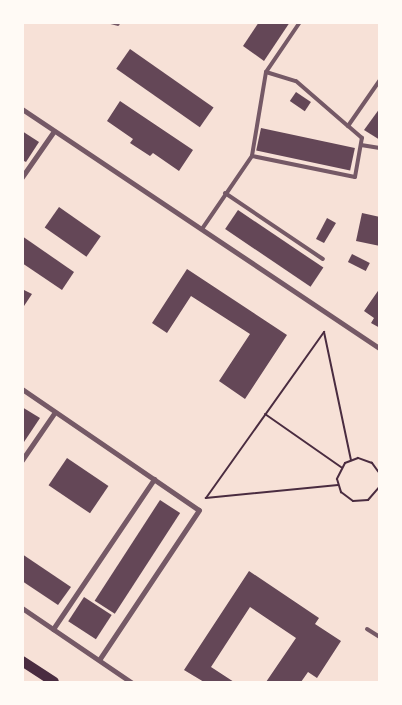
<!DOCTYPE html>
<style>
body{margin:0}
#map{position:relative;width:402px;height:705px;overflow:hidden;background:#f7e1d7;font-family:"Exo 2",sans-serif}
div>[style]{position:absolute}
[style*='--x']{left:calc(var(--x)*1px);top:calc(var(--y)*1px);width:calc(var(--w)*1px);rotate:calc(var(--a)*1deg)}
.building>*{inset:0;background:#644757;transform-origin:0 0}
.path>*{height:2px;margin:-1px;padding:0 1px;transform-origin:1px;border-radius:1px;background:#4a2c40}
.service>*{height:4px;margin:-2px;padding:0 2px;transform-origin:2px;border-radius:2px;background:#755966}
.minor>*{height:5px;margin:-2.5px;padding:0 2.5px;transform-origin:2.5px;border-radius:2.5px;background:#755966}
.secondary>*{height:10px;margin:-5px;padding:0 5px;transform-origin:5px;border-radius:5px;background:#4a2c40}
span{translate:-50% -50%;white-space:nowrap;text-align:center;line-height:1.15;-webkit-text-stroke:5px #fffaf5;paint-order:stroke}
.frame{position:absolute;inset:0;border:24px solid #fffaf5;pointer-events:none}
</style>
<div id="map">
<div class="building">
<div style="clip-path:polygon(259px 22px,290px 22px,264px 61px,243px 46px)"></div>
<div style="left:130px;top:49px;width:102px;height:24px;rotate:35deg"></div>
<div style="left:296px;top:92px;width:18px;height:11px;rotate:34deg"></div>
<div style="clip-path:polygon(120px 101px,193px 150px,179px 171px,153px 153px,150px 156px,130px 143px,133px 139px,107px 121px)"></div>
<div style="clip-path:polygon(380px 108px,380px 140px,364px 130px)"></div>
<div style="left:261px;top:128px;width:96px;height:23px;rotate:12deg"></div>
<div style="clip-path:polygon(22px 131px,39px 142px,26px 162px,22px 160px)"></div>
<div style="left:59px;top:207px;width:51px;height:25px;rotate:35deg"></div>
<div style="left:238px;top:210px;width:103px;height:23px;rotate:34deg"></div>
<div style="clip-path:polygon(362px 213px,380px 217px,380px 246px,356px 241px)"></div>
<div style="clip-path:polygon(327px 218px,336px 223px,324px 243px,316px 239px)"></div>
<div style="clip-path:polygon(22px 236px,74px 272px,62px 290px,22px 263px)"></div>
<div style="left:352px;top:254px;width:20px;height:9px;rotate:27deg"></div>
<div style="clip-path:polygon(187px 269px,287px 335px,245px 399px,219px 381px,250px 334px,191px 296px,167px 333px,152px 323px)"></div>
<div style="clip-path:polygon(380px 288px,380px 328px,371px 323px,374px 318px,364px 311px)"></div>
<div style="clip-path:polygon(22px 289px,32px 294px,22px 309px)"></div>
<div style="clip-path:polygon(22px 407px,40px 418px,22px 445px)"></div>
<div style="left:67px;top:458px;width:50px;height:33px;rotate:34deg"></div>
<div style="left:160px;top:500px;width:24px;height:120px;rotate:33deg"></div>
<div style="clip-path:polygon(22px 554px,71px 587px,58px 605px,22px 581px)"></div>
<div style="clip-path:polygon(249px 571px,319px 618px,315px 624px,341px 641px,317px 678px,308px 672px,301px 682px,266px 682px,296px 638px,250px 607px,211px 667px,234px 682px,204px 682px,184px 670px)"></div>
<div style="left:84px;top:597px;width:33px;height:29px;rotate:33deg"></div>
</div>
<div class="path">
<div style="--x:265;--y:414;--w:93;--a:34.9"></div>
<div style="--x:380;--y:474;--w:14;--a:-126"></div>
<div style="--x:372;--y:463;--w:15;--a:-160"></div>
<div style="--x:358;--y:458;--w:14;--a:159"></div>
<div style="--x:345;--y:463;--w:18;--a:117"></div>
<div style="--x:337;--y:479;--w:14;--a:73"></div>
<div style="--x:341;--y:492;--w:15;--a:37"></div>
<div style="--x:353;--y:501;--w:15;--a:-4"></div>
<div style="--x:368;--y:500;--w:18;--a:-49"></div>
<div style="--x:338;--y:485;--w:133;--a:174.4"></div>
<div style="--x:206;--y:498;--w:204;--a:-54.6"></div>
<div style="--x:324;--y:332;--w:131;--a:78.1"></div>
</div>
<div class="service">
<div style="--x:111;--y:22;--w:7;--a:16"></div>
<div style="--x:300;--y:22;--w:60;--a:124.2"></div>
<div style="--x:266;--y:72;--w:85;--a:99.5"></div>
<div style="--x:252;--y:156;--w:105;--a:11.5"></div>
<div style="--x:355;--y:177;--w:40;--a:-80"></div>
<div style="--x:362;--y:138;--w:18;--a:-139"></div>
<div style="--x:348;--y:126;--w:56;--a:-55.2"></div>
<div style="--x:266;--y:72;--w:31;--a:17"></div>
<div style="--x:296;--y:81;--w:69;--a:40.9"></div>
<div style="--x:361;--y:145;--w:19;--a:9"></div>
<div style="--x:225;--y:193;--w:118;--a:34"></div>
<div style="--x:202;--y:229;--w:88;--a:-55.6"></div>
<div style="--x:367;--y:629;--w:15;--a:32"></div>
</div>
<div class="minor">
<div style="--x:22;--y:109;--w:431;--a:33.8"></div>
<div style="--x:22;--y:177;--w:56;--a:-55.2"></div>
<div style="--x:22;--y:389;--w:214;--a:34.4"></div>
<div style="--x:199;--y:510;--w:180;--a:123.7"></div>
<div style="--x:22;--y:460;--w:58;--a:-55.5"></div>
<div style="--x:22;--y:608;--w:132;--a:34.2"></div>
<div style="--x:53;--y:629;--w:181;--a:-56"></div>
</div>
<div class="secondary">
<div style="--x:22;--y:661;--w:38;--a:33"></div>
</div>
<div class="frame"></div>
</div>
